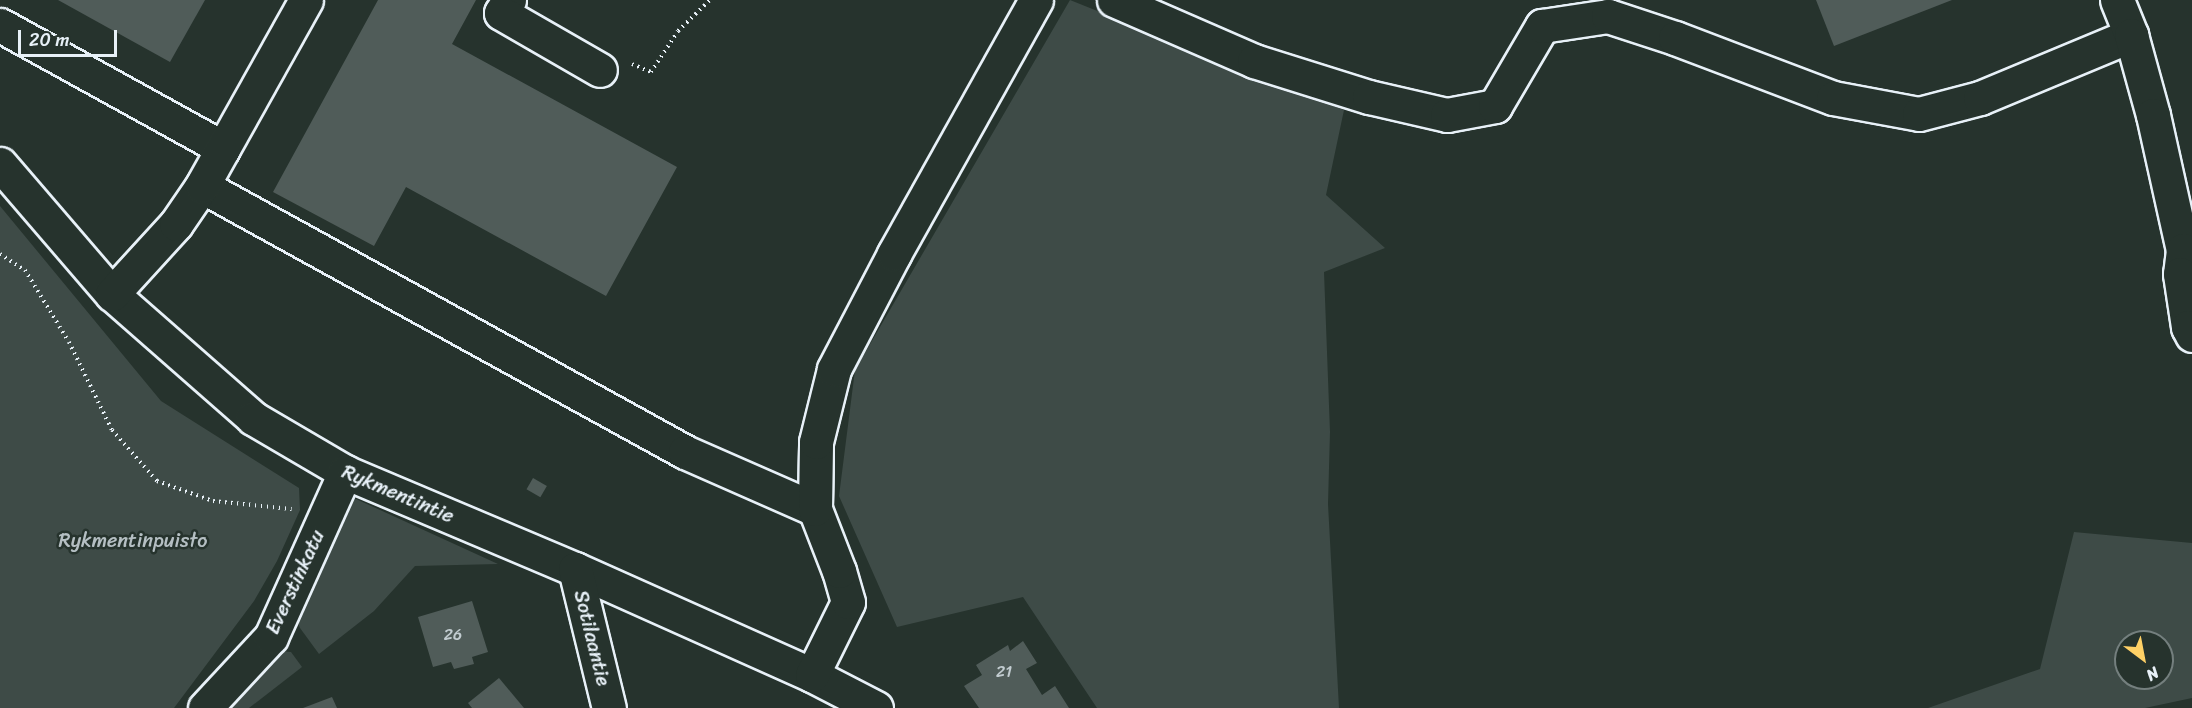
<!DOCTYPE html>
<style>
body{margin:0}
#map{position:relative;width:2192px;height:708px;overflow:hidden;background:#26332d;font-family:Sriracha,sans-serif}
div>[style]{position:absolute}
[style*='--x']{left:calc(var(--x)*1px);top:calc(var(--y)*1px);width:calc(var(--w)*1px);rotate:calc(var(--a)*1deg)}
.green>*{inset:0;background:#3e4b47}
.building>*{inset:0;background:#505c59;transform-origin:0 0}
.path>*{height:4px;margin-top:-2px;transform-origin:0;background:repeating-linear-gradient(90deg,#e8f1f8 0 1.5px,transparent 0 6px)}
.roads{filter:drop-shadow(2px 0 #e8f1f8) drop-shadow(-2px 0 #e8f1f8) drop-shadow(0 2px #e8f1f8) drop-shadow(0 -2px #e8f1f8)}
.minor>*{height:33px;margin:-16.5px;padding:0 16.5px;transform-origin:16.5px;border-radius:16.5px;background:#26332d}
span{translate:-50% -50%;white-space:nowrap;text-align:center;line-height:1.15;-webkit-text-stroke:5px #26332d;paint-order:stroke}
.number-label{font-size:16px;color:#c2ccd0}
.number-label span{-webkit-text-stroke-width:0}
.street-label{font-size:20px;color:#e8f1f8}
.park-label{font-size:20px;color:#b5bfc3}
.north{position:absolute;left:2114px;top:630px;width:60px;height:60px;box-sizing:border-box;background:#26332d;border:2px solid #747f7e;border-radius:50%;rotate:148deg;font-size:16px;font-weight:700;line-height:24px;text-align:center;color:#e8f1f8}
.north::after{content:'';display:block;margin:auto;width:21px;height:27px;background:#ffd166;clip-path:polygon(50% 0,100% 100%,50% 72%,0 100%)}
.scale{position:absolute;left:18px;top:30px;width:99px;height:27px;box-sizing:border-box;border:3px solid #e8f1f8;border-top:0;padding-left:8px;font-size:18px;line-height:21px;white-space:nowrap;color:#e8f1f8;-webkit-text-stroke:4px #26332d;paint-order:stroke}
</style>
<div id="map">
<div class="green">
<div style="clip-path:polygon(1070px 0,1344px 110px,1326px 195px,1385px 248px,1324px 272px,1330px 432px,1328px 504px,1339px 708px,1097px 708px,1023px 597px,897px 627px,839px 496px,855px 370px)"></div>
<div style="clip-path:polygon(0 206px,161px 401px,299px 488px,300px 510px,277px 561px,254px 601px,174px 708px,0 708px)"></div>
<div style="clip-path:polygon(356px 499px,498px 564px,415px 566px,374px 611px,319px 654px,300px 628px,293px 611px,348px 503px)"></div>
<div style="clip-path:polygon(evenodd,2074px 532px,2192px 543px,2192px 698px,2145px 708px,1928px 708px,2040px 669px,2074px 532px,2126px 642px,2162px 642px,2162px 678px,2126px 678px,2126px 642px)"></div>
<div style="clip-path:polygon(281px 651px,291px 652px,302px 667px,249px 708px,216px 708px,275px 653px)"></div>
</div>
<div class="building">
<div style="clip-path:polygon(58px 0,205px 0,170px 62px)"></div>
<div style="clip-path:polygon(378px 0,476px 0,452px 44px,677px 167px,606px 296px,406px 187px,374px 246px,273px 192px)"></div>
<div style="clip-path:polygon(1816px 0,1952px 0,1834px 46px)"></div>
<div style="left:533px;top:478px;width:16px;height:13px;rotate:30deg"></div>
<div style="clip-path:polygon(472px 601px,488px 652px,472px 657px,474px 664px,454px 669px,451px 662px,433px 667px,418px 617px)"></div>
<div style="clip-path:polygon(1023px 641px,1037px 663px,1026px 669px,1042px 695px,1055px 686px,1069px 708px,979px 708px,964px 686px,982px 675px,976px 665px,1008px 645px,1010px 651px)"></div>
<div style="clip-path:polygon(499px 678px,524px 708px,472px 708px,468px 703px)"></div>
<div style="clip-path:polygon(332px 697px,337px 708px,303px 708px)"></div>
</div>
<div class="path">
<div style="--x:632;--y:64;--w:21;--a:23"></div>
<div style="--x:651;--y:72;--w:49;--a:-56.6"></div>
<div style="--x:678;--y:31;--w:45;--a:-44.1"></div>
<div style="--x:0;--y:254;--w:30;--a:33"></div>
<div style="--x:25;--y:270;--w:84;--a:58.6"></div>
<div style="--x:69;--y:342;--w:98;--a:64"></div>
<div style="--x:112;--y:430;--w:68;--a:48.6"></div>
<div style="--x:157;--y:481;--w:59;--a:19.7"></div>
<div style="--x:213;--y:501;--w:79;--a:5.8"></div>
</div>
<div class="roads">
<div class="minor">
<div style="--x:509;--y:0;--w:15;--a:122"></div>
<div style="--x:501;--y:13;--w:114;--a:29.9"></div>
<div style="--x:1114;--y:0;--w:153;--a:23.5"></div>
<div style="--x:1254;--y:61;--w:121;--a:17.4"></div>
<div style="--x:1369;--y:97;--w:80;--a:13"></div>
<div style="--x:1447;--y:115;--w:49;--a:-10.6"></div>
<div style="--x:1495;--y:106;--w:93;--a:-59.6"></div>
<div style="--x:1542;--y:26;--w:67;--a:-8.6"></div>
<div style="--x:1608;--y:16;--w:71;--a:18.2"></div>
<div style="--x:1675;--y:38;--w:169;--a:20.8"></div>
<div style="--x:1833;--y:98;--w:87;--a:10.5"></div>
<div style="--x:1919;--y:114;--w:63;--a:-14.7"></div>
<div style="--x:1980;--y:98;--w:164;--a:-22.6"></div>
<div style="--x:2117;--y:0;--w:38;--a:68"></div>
<div style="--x:2131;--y:35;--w:83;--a:74.6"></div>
<div style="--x:2153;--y:115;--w:138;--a:77.5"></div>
<div style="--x:2183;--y:250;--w:24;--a:97"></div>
<div style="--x:2180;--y:274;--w:54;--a:81.4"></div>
<div style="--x:2188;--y:327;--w:9;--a:63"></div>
<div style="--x:0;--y:25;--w:255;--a:28.9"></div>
<div style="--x:0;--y:164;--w:172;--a:49.3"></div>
<div style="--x:112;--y:294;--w:188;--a:41.3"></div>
<div style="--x:253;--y:418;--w:107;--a:30.4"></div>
<div style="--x:345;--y:472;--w:250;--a:22.9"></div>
<div style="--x:575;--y:569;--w:260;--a:24.1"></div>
<div style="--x:812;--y:675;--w:72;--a:27.3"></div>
<div style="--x:202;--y:186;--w:551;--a:28.84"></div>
<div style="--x:685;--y:452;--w:142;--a:23.7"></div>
<div style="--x:112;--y:294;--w:95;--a:-47.6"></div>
<div style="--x:176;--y:224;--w:46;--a:-55.6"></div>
<div style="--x:202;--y:186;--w:213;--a:-60.8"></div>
<div style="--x:575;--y:569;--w:143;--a:76.3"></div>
<div style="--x:812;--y:675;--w:81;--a:-63.7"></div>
<div style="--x:848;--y:602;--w:32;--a:-106"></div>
<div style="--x:839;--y:571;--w:66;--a:-111.2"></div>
<div style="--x:815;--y:509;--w:67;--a:-89.1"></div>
<div style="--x:816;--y:442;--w:75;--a:-76.1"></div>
<div style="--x:834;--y:369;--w:130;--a:-62.4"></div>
<div style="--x:894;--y:254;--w:291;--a:-60.8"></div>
<div style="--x:205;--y:708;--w:97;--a:-47.1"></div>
<div style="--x:271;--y:637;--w:181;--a:-65.8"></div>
</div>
</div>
<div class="number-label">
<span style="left:453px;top:635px">26</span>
<span style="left:1004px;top:672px">21</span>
</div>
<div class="street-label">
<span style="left:398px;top:494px;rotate:23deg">Rykmentintie</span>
<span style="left:295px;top:582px;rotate:-65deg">Everstinkatu</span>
<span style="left:592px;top:638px;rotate:76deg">Sotilaantie</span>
</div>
<div class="park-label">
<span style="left:133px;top:540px">Rykmentinpuisto</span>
</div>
<div class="north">N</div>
<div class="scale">20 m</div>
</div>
